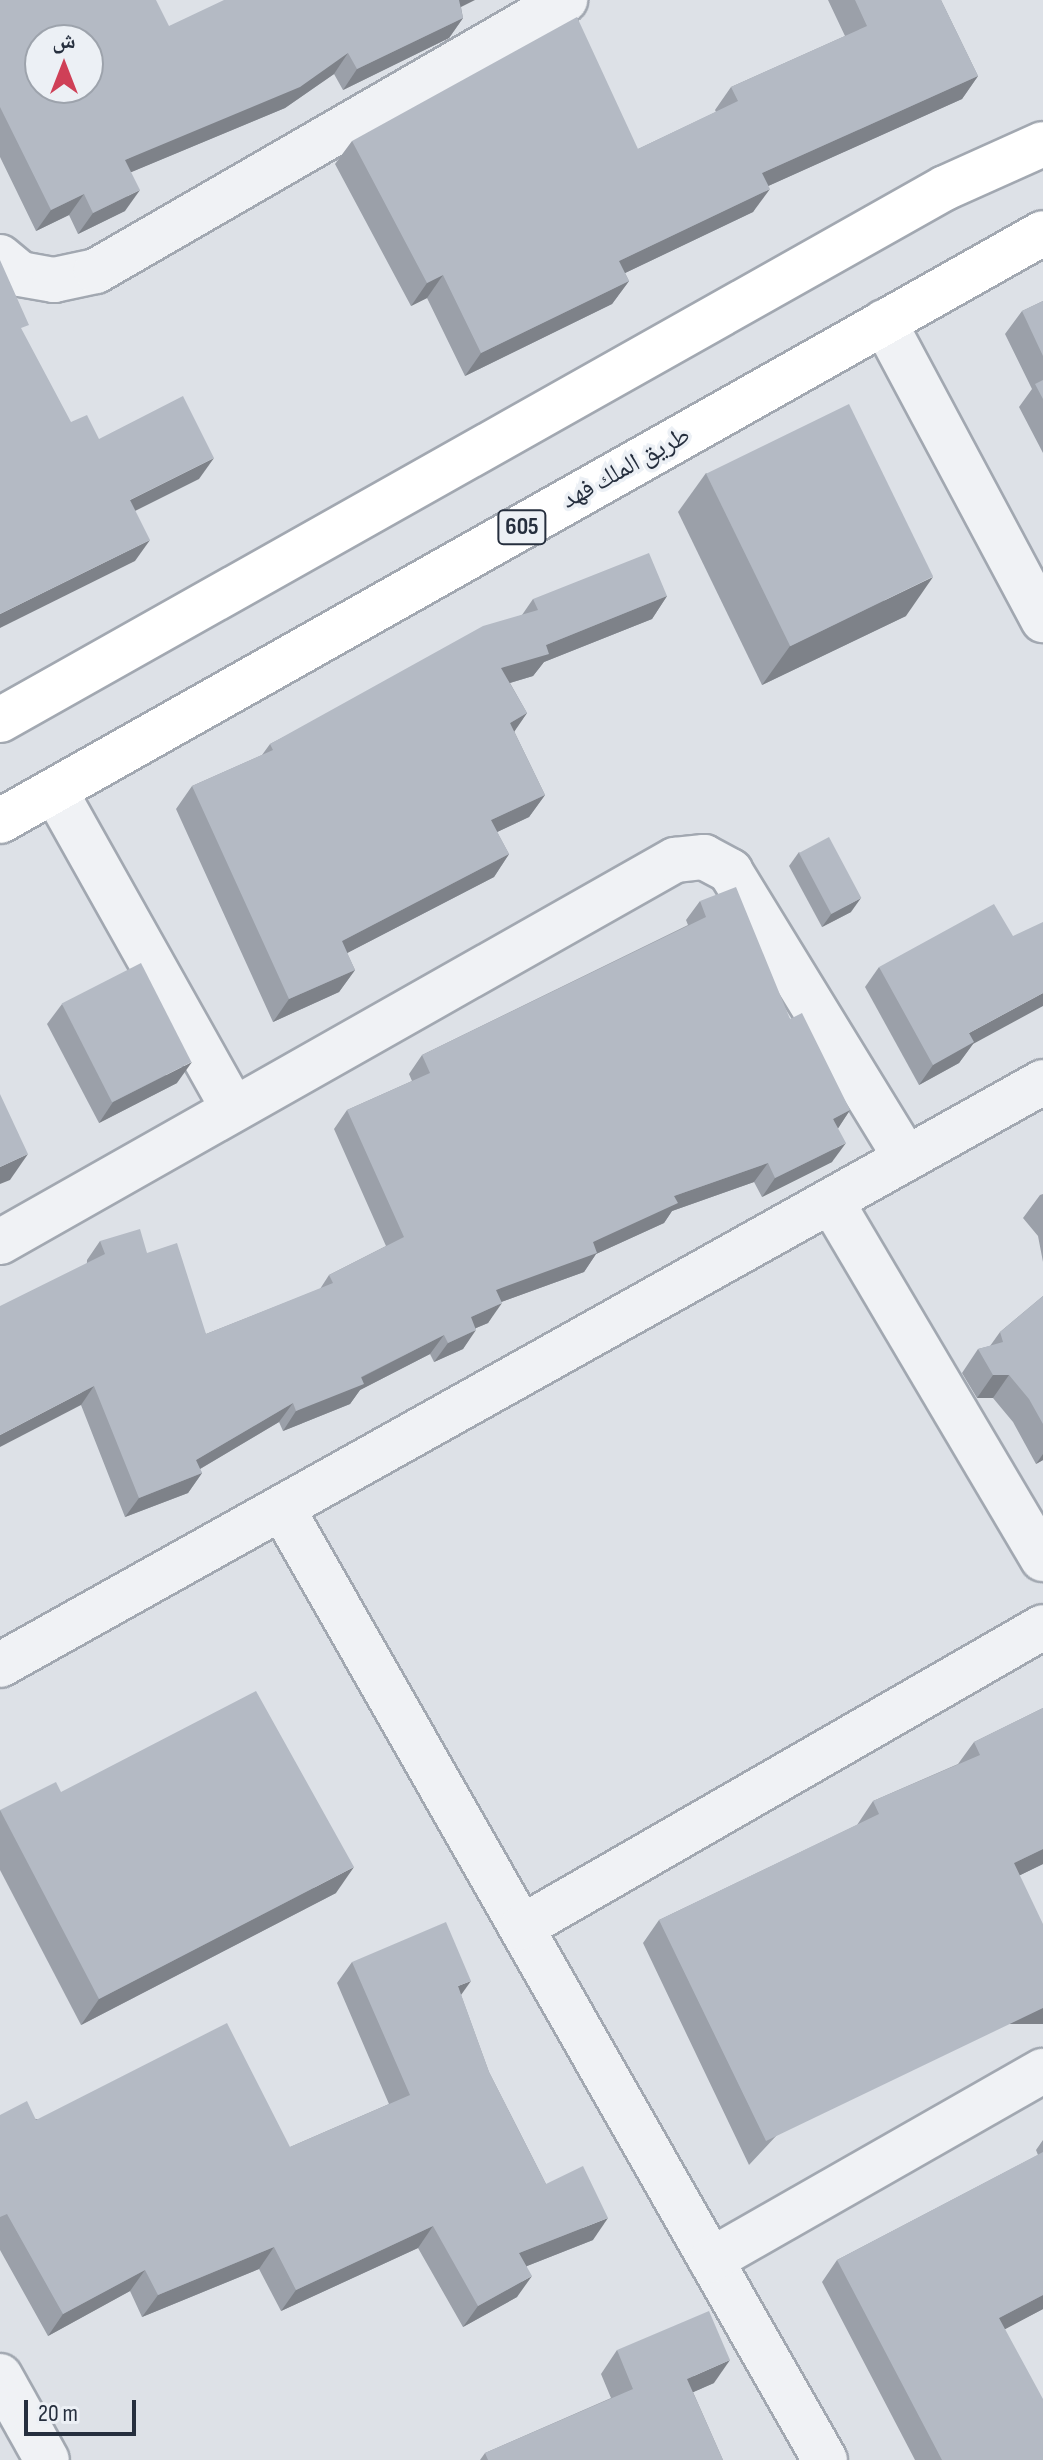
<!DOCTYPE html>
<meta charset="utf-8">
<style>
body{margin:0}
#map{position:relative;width:1043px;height:2460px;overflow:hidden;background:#dde1e7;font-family:"Sofia Sans Condensed","Noto Naskh Arabic",sans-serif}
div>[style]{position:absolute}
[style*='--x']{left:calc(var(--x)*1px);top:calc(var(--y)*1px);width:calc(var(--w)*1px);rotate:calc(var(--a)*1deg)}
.roads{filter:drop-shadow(2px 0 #a2a8b1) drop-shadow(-2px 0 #a2a8b1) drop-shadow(0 2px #a2a8b1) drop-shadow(0 -2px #a2a8b1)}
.minor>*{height:44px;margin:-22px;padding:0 22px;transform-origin:22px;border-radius:22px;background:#f0f2f5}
.motorway>*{height:44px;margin:-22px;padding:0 22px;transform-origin:22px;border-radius:22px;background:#fff}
.wall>*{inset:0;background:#9ba0a9}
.shaded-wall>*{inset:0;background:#7e8289;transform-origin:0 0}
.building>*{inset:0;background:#b4bac4;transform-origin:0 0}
span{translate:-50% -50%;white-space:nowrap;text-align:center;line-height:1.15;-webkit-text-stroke:7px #ecf0f5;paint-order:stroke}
.shield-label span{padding:2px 6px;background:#ecf0f5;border:2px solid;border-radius:6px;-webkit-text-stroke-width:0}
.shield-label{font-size:24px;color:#262f3e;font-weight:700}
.street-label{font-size:26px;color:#262f3e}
.north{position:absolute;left:24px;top:24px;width:80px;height:80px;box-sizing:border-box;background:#ecf0f5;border:2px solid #9da3ac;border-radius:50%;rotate:0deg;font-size:22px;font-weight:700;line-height:32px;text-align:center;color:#262f3e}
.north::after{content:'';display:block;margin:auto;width:28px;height:36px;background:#cf4057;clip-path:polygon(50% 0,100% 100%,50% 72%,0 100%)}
.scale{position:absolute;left:24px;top:2400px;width:112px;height:36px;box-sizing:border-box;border:4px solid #262f3e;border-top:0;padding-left:10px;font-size:24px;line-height:28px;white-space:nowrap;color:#262f3e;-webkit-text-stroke:6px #ecf0f5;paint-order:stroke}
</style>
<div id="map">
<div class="roads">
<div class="minor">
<div style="--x:0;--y:257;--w:26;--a:40"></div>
<div style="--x:20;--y:274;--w:35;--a:10"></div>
<div style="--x:54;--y:280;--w:43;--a:-12.1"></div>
<div style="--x:96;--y:271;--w:542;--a:-30.02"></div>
<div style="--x:884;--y:322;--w:338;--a:61.9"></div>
<div style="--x:55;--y:791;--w:360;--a:60.7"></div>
<div style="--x:831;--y:1201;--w:416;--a:59.4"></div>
<div style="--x:0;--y:1242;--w:776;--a:-29.51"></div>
<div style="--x:675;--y:860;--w:29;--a:-6"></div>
<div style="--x:704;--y:857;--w:30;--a:28"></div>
<div style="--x:730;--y:871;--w:337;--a:58.5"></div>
<div style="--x:282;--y:1508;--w:1096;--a:60.3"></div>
<div style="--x:0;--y:1665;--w:1195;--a:-29.2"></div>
<div style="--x:522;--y:1927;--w:601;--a:-29.93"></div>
<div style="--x:711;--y:2260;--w:382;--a:-29.7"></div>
<div style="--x:0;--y:2376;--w:96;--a:60.8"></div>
</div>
<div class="motorway">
<div style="--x:0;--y:720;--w:1084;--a:-29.38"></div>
<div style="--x:945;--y:188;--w:107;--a:-24.2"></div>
<div style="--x:0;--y:821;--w:1197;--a:-29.41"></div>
</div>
</div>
<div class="wall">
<div style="clip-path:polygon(0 0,169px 26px,461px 7px,463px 18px,449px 38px,343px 90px,334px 74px,285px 108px,131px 172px,125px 211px,78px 234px,69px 215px,36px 231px,0 157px)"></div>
<div style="clip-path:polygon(828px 0,941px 0,978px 76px,962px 99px,768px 186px,753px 212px,625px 273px,629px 281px,612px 304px,465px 376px,427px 298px,411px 306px,335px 164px,352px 141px,638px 149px,716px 112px,715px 110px,731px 87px,845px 36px)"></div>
<div style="clip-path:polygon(1043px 301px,1043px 453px,1019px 407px,1032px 389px,1005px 334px,1022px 311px)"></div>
<div style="clip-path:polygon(706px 473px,906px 616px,762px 685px,678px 512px)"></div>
<div style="clip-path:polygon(667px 596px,652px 619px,544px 662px,533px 676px,510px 683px,527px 713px,514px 731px,545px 795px,529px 817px,497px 832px,509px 854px,494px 877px,347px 953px,355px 970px,339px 992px,273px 1022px,176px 809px,192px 786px,262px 755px,270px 744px,522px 615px,533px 599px)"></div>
<div style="clip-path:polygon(799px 852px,851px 912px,822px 927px,789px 866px)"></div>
<div style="clip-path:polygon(700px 901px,790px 1019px,850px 1110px,838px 1128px,832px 1162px,762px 1197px,754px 1182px,672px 1211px,664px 1223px,596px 1254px,584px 1272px,501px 1302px,488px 1323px,476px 1328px,463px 1349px,434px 1362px,430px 1354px,360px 1390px,350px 1404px,283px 1431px,279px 1422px,200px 1469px,202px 1473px,188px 1493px,125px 1517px,81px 1405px,87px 1260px,100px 1241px,147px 1253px,206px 1334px,320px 1289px,329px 1275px,386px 1246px,334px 1129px,347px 1110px,412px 1081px,409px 1074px,422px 1055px,688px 925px,686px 920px)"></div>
<div style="clip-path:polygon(879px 967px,973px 1044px,959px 1063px,919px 1085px,865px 987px)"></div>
<div style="clip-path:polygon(62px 1004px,177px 1083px,99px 1123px,47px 1024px)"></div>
<div style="clip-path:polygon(1043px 1194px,1043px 1262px,1038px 1236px,1023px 1218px,1040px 1195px)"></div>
<div style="clip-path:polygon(1043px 1296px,1043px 1460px,1036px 1464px,1013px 1422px,993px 1398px,977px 1398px,962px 1373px,978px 1349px,990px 1346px,1000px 1332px)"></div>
<div style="clip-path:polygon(1043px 1708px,1043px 1864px,1020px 1875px,749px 2165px,643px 1943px,659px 1920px,857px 1825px,873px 1801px,958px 1764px,974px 1742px)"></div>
<div style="clip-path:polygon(0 1810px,336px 1893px,81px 2025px,0 1870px)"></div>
<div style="clip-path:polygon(352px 1962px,461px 1995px,489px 2072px,546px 2184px,593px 2240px,527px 2266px,517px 2297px,463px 2327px,418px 2248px,281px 2311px,259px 2269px,142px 2317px,130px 2291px,48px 2336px,0 2250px,0 2115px,290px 2147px,389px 2104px,337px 1983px)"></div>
<div style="clip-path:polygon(1043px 2140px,1043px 2309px,1004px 2329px,1043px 2460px,915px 2460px,822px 2282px,837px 2260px,1038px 2155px,1036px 2150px)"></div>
<div style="clip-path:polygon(617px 2350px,714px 2383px,693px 2392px,723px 2460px,480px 2460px,485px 2453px,611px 2398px,601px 2374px)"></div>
</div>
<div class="shaded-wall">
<div style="clip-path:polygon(454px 0,475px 0,443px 16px)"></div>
<div style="clip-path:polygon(463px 18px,449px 38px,343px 90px,357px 69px)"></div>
<div style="clip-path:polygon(348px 53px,334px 74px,285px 108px,110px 181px,125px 160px)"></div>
<div style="clip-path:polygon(978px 76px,962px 99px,746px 196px,762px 173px)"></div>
<div style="clip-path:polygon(770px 189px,753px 212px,602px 284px,619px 261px)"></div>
<div style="clip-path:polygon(140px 190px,125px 211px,78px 234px,93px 213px)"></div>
<div style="clip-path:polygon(84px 194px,69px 215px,36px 231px,51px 210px)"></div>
<div style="clip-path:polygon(443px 275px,427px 298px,411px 306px,427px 283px)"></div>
<div style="clip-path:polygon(629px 281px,612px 304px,465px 376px,481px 353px)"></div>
<div style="clip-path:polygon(214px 458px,199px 479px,115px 521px,130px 500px)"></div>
<div style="clip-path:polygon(150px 540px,135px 561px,0 628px,0 614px)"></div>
<div style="clip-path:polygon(933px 577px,906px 616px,762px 685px,790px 646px)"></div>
<div style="clip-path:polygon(667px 596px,652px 619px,544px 662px,533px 676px,486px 690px,501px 668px,546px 645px)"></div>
<div style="clip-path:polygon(527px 713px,512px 735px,510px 723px)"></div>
<div style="clip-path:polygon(545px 795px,529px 817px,476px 842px,491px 820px)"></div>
<div style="clip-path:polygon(509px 854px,494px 877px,326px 964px,342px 941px)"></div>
<div style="clip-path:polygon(861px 898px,851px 912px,822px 927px,832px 913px)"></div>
<div style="clip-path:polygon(355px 970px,339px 992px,273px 1022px,289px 999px)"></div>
<div style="clip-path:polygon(1043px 993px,1043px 1006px,973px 1044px,959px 1063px,919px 1085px,933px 1065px,969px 1033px)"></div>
<div style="clip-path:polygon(192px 1062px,177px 1083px,99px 1123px,113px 1102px)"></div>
<div style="clip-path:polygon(850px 1110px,837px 1130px,833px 1119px)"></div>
<div style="clip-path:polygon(846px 1143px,832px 1162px,762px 1197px,775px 1178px)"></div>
<div style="clip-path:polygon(28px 1154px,10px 1180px,0 1184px,0 1167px)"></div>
<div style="clip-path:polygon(768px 1163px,754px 1182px,672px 1211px,664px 1223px,596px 1254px,584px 1272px,482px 1309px,496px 1290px,593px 1242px,674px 1196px)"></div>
<div style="clip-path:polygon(502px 1303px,488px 1323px,457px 1336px,471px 1317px)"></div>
<div style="clip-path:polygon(476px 1330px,463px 1349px,434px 1362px,448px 1343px)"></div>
<div style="clip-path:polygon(444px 1335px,430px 1354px,360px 1390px,350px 1404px,283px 1431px,296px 1411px)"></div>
<div style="clip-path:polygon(993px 1375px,1009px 1375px,993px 1398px,977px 1398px)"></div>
<div style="clip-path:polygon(94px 1386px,81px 1405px,0 1447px,0 1435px)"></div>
<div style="clip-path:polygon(293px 1403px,279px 1422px,183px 1479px,196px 1460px)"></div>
<div style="clip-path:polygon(1043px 1454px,1043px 1460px,1036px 1464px)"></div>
<div style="clip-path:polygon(202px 1473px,188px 1493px,125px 1517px,139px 1498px)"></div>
<div style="clip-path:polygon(1043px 1849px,1043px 1864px,998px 1886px,1014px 1863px)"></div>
<div style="clip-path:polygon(354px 1867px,336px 1893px,81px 2025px,99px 1999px)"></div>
<div style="clip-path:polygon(471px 1981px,456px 2002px,458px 1986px)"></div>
<div style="left:1043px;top:2008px;width:16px;height:307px;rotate:90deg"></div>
<div style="clip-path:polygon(608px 2218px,593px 2240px,504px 2275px,519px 2253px)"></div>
<div style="clip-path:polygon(433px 2226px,418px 2248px,281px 2311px,296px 2290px)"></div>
<div style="clip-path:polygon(274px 2247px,259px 2269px,142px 2317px,158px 2295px)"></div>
<div style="clip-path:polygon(145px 2270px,130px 2291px,48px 2336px,63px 2314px)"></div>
<div style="clip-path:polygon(532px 2276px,517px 2297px,463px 2327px,478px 2306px)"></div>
<div style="clip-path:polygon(1043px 2295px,1043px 2309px,983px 2341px,999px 2318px)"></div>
<div style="clip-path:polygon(730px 2360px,714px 2383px,671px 2402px,687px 2379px)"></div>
</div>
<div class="building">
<div style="clip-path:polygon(evenodd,0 0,156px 0,169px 26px,224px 0,459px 0,463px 18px,357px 69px,348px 53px,300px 87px,125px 160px,140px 190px,93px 213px,84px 194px,51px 210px,0 107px,0 0,40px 40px,88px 40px,88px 88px,40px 88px,40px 40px)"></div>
<div style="clip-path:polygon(855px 0,941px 0,978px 76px,762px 173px,770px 189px,619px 261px,629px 281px,481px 353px,443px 275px,427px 283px,352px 141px,577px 17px,638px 149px,738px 101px,731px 87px,867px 26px)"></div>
<div style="clip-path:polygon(0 260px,29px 325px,21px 328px,71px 422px,87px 415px,99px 439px,183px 396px,214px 458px,130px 500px,150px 540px,0 614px)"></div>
<div style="clip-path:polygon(1043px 301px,1043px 356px,1022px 311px)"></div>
<div style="clip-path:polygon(1043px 380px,1043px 399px,1035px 384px)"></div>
<div style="left:849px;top:404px;width:192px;height:159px;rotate:64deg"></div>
<div style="clip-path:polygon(649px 553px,667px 596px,546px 645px,549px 654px,501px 668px,527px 713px,510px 723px,545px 795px,491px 820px,509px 854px,342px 941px,355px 970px,289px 999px,192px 786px,273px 750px,270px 744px,483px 626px,538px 610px,533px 599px)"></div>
<div style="left:829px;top:837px;width:69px;height:34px;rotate:62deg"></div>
<div style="clip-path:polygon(736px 887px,790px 1019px,802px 1013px,850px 1110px,833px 1119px,846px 1143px,775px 1178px,768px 1163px,674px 1196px,678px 1203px,593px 1242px,597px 1253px,496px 1290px,502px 1303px,471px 1317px,476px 1330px,448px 1343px,444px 1335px,361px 1377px,364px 1384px,296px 1411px,293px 1403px,196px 1460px,202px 1473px,139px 1498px,94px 1386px,0 1435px,0 1306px,105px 1254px,100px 1241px,140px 1229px,147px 1253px,177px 1243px,206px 1334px,333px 1283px,329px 1275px,404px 1237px,347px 1110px,430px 1073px,422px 1055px,706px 917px,700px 901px)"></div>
<div style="clip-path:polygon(994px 904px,1013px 936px,1043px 922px,1043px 993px,969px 1033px,974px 1042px,933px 1065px,879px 967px)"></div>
<div style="left:141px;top:963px;width:111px;height:89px;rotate:63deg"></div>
<div style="clip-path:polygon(0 1094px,28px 1154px,0 1167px)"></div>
<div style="clip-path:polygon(1043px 1296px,1043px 1424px,1029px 1399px,1009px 1375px,993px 1375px,978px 1349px,1003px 1342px,1000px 1332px)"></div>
<div style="clip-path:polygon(256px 1691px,354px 1867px,99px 1999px,0 1810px,56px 1782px,61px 1792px)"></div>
<div style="clip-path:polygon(1043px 1708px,1043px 1849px,1014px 1863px,1043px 1924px,1043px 2008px,766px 2141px,659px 1920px,879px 1814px,873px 1801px,980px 1755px,974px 1742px)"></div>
<div style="clip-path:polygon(446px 1922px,471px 1981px,458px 1986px,489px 2072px,546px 2184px,583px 2166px,608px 2218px,519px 2253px,532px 2276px,478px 2306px,433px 2226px,296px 2290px,274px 2247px,158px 2295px,145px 2270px,63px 2314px,7px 2214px,0 2217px,0 2115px,27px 2101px,36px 2120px,227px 2023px,290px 2147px,410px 2095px,352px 1962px)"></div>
<div style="clip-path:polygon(1043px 2152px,1043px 2295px,999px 2318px,1043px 2399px,1043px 2460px,942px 2460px,837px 2260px)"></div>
<div style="clip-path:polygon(709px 2311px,730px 2360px,687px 2379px,723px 2460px,488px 2460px,485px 2453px,633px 2389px,617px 2350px)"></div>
</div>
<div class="shield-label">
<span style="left:522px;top:527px">605</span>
</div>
<div class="street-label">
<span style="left:626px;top:468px;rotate:-29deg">طريق الملك فهد</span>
</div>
<div class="north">ش</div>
<div class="scale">20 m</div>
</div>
